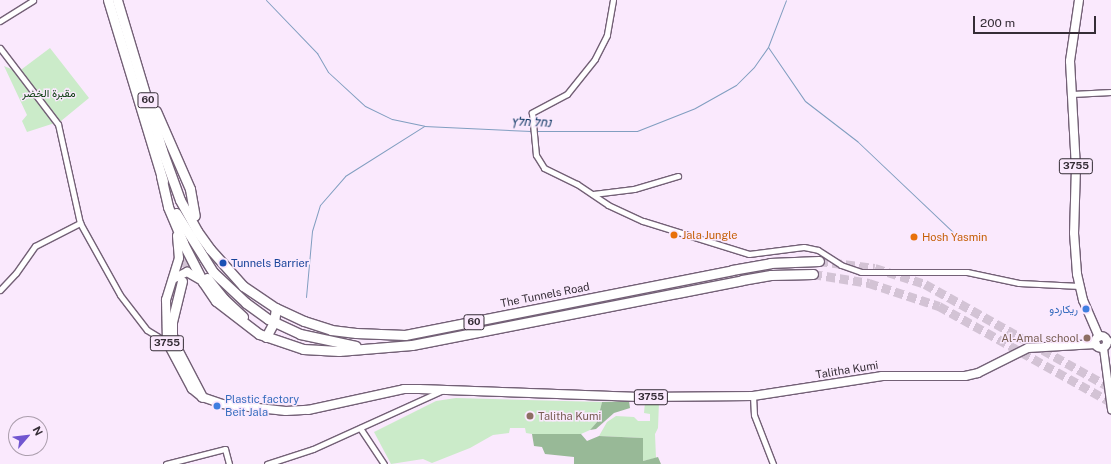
<!DOCTYPE html>
<meta charset="utf-8">
<style>
body{margin:0}
#map{position:relative;width:1111px;height:464px;overflow:hidden;background:#fae9fd;font-family:"Public Sans",Vazirmatn,Heebo,sans-serif}
div>[style]{position:absolute}
[style*='--x']{left:calc(var(--x)*1px);top:calc(var(--y)*1px);width:calc(var(--w)*1px);rotate:calc(var(--a)*1deg)}
.green>*{inset:0;background:#cbebc9}
.forest>*{inset:0;background:#98b997}
.stream>*{height:1px;margin:-0.5px;padding:0 0.5px;transform-origin:0.5px;border-radius:0.5px;background:#819ec0}
.highway-tunnel>*{height:9px;margin-top:-4.5px;transform-origin:0;background:repeating-linear-gradient(90deg,#d3c3d5 0 9px,transparent 0 13.5px)}
.roads{filter:drop-shadow(1px 0 #736076) drop-shadow(-1px 0 #736076) drop-shadow(0 1px #736076) drop-shadow(0 -1px #736076)}
.street>*{height:5px;margin:-2.5px;padding:0 2.5px;transform-origin:2.5px;border-radius:2.5px;background:#fff}
.secondary>*{height:7px;margin:-3.5px;padding:0 3.5px;transform-origin:3.5px;border-radius:3.5px;background:#fff}
.primary>*{height:8px;margin:-4px;padding:0 4px;transform-origin:4px;border-radius:4px;background:#fff}
.primary>.ring{margin:-4px;padding:0;box-sizing:content-box;background:none;border:8px solid #fff;border-radius:50%}
.highway>*{height:9px;margin:-4.5px;padding:0 4.5px;transform-origin:4.5px;border-radius:4.5px;background:#fff}
.dots>*{width:11px;height:11px;translate:-50% -50%;box-sizing:border-box;border:2px solid #fae9fd;border-radius:50%}
span{translate:-50% -50%;white-space:nowrap;text-align:center;line-height:1.15;-webkit-text-stroke:3px #fae9fd;paint-order:stroke}
.shield-label span{padding:1px 3px;background:#fae9fd;border:1px solid;border-radius:3px;-webkit-text-stroke-width:0}
.shield-label{font-size:10px;color:#352d36;font-weight:700}
.park-label{font-size:11px;color:#0b3d0f}
.food-label{font-size:11px;color:#c56008}
.left{translate:0 -50%;text-align:left}
.transit-label{font-size:11px;color:#164399}
.street-label{font-size:11px;color:#352d36}
.shop-label{font-size:11px;color:#366cbe}
.right{translate:-100% -50%;text-align:right}
.education-label{font-size:11px;color:#785e54}
.water-label{font-size:12px;color:#0b3662;font-style:italic}
.north{position:absolute;left:8px;top:416px;width:40px;height:40px;box-sizing:border-box;background:#fae9fd;border:1px solid #ab9ead;border-radius:50%;rotate:62deg;font-size:11px;font-weight:700;line-height:16px;text-align:center;color:#352d36}
.north::after{content:'';display:block;margin:auto;width:14px;height:18px;background:#7156d0;clip-path:polygon(50% 0,100% 100%,50% 72%,0 100%)}
.scale{position:absolute;left:973px;top:16px;width:123px;height:18px;box-sizing:border-box;border:2px solid #352d36;border-top:0;padding-left:5px;font-size:12px;line-height:14px;white-space:nowrap;color:#352d36;-webkit-text-stroke:3px #fae9fd;paint-order:stroke}
</style>
<div id="map">
<div class="green">
<div style="clip-path:polygon(50px 48px,89px 98px,61px 121px,27px 132px,22px 121px,27px 115px,4px 66px,18px 72px)"></div>
<div style="clip-path:polygon(456px 398px,602px 402px,597px 422px,590px 430px,581px 434px,532px 434px,526px 433px,525px 428px,510px 428px,509px 433px,493px 435px,470px 448px,432px 463px,423px 459px,391px 464px,374px 432px,436px 401px)"></div>
<div style="clip-path:polygon(645px 402px,659px 402px,658px 428px,655px 434px,656px 458px,643px 461px,643px 438px,599px 436px,607px 422px,616px 416px,634px 417px,638px 421px,650px 421px,650px 414px,644px 413px)"></div>
</div>
<div class="forest">
<div style="clip-path:polygon(629px 401px,630px 408px,614px 413px,596px 429px,590px 430px,597px 422px,602px 402px)"></div>
<div style="clip-path:polygon(532px 434px,581px 434px,587px 441px,599px 436px,643px 438px,643px 461px,658px 457px,661px 464px,574px 464px,574px 457px,545px 454px,542px 447px,534px 446px)"></div>
</div>
<div class="stream">
<div style="--x:266;--y:0;--w:74;--a:46.1"></div>
<div style="--x:317;--y:53;--w:22;--a:60"></div>
<div style="--x:328;--y:72;--w:50;--a:42.6"></div>
<div style="--x:365;--y:106;--w:30;--a:26"></div>
<div style="--x:392;--y:119;--w:33;--a:12"></div>
<div style="--x:424;--y:126;--w:107;--a:2.7"></div>
<div style="--x:768;--y:47;--w:65;--a:55.6"></div>
<div style="--x:805;--y:101;--w:66;--a:37.6"></div>
<div style="--x:857;--y:141;--w:132;--a:43.5"></div>
<div style="--x:536;--y:131;--w:101;--a:0"></div>
<div style="--x:637;--y:131;--w:62;--a:-21.6"></div>
<div style="--x:695;--y:108;--w:47;--a:-29.3"></div>
<div style="--x:736;--y:85;--w:25;--a:-45"></div>
<div style="--x:754;--y:67;--w:24;--a:-55"></div>
<div style="--x:768;--y:47;--w:50;--a:-69"></div>
<div style="--x:306;--y:297;--w:66;--a:-84.8"></div>
<div style="--x:312;--y:231;--w:27;--a:-73"></div>
<div style="--x:320;--y:205;--w:38;--a:-49"></div>
<div style="--x:345;--y:176;--w:93;--a:-32.3"></div>
</div>
<div class="highway-tunnel">
<div style="--x:819;--y:261;--w:56;--a:7.1"></div>
<div style="--x:875;--y:268;--w:52;--a:17.7"></div>
<div style="--x:925;--y:284;--w:213;--a:29.2"></div>
<div style="--x:813;--y:274;--w:57;--a:9.1"></div>
<div style="--x:869;--y:283;--w:74;--a:18.2"></div>
<div style="--x:939;--y:306;--w:197;--a:29.2"></div>
<div style="--x:183;--y:280;--w:47;--a:-76.6"></div>
</div>
<div class="roads">
<div class="street">
<div style="--x:613;--y:0;--w:36;--a:100"></div>
<div style="--x:607;--y:35;--w:27;--a:117"></div>
<div style="--x:595;--y:59;--w:45;--a:128.7"></div>
<div style="--x:567;--y:94;--w:40;--a:152"></div>
<div style="--x:532;--y:113;--w:42;--a:84.6"></div>
<div style="--x:536;--y:155;--w:15;--a:58"></div>
<div style="--x:544;--y:168;--w:37;--a:26"></div>
<div style="--x:577;--y:184;--w:37;--a:34"></div>
<div style="--x:608;--y:205;--w:38;--a:25"></div>
<div style="--x:643;--y:221;--w:111;--a:17.3"></div>
<div style="--x:749;--y:254;--w:55;--a:-7.3"></div>
<div style="--x:804;--y:247;--w:14;--a:12"></div>
<div style="--x:818;--y:250;--w:27;--a:33"></div>
<div style="--x:841;--y:265;--w:21;--a:19"></div>
<div style="--x:861;--y:272;--w:106;--a:0"></div>
<div style="--x:967;--y:272;--w:53;--a:11.9"></div>
<div style="--x:1019;--y:283;--w:61;--a:2.8"></div>
<div style="--x:0;--y:21;--w:39;--a:-32"></div>
<div style="--x:0;--y:48;--w:96;--a:52.7"></div>
<div style="--x:58;--y:124;--w:101;--a:77.5"></div>
<div style="--x:80;--y:223;--w:82;--a:60.9"></div>
<div style="--x:120;--y:295;--w:44;--a:52.4"></div>
<div style="--x:147;--y:330;--w:23;--a:31"></div>
<div style="--x:1072;--y:94;--w:39;--a:-3"></div>
<div style="--x:593;--y:194;--w:41;--a:-7"></div>
<div style="--x:634;--y:189;--w:46;--a:-16.5"></div>
<div style="--x:0;--y:290;--w:23;--a:-47"></div>
<div style="--x:16;--y:273;--w:33;--a:-55"></div>
<div style="--x:35;--y:246;--w:51;--a:-27.1"></div>
<div style="--x:1107;--y:342;--w:4;--a:-27"></div>
<div style="--x:753;--y:396;--w:19;--a:87"></div>
<div style="--x:754;--y:415;--w:53;--a:68.8"></div>
<div style="--x:360;--y:428;--w:43;--a:56.3"></div>
<div style="--x:166;--y:464;--w:61;--a:-14.3"></div>
<div style="--x:225;--y:449;--w:16;--a:75"></div>
<div style="--x:267;--y:464;--w:48;--a:-18.1"></div>
<div style="--x:313;--y:449;--w:143;--a:-24.4"></div>
</div>
<div class="secondary">
<div style="--x:1103;--y:348;--w:62;--a:82.5"></div>
</div>
<div class="primary">
<div style="--x:1079;--y:0;--w:62;--a:98.4"></div>
<div style="--x:1070;--y:61;--w:106;--a:86.8"></div>
<div style="--x:1076;--y:167;--w:66;--a:91.7"></div>
<div style="--x:1074;--y:233;--w:41;--a:85.8"></div>
<div style="--x:1077;--y:274;--w:27;--a:77"></div>
<div style="--x:1083;--y:300;--w:40;--a:66.6"></div>
<div style="--x:177;--y:236;--w:22;--a:85"></div>
<div style="--x:179;--y:258;--w:44;--a:107.2"></div>
<div style="--x:166;--y:300;--w:42;--a:88.6"></div>
<div style="--x:167;--y:342;--w:53;--a:62"></div>
<div style="--x:192;--y:389;--w:13;--a:39"></div>
<div style="--x:202;--y:397;--w:21;--a:19"></div>
<div style="--x:222;--y:404;--w:64;--a:6.2"></div>
<div style="--x:286;--y:411;--w:22;--a:-3"></div>
<div style="--x:308;--y:410;--w:98;--a:-12.3"></div>
<div style="--x:404;--y:389;--w:15;--a:0"></div>
<div style="--x:419;--y:389;--w:221;--a:2.1"></div>
<div style="--x:640;--y:397;--w:113;--a:-0.5"></div>
<div style="--x:753;--y:396;--w:131;--a:-8.8"></div>
<div style="--x:882;--y:376;--w:83;--a:0"></div>
<div style="--x:965;--y:376;--w:13;--a:-13"></div>
<div style="--x:978;--y:373;--w:56;--a:-26.6"></div>
<div style="--x:1028;--y:348;--w:68;--a:-3.4"></div>
<div style="--x:173;--y:279;--w:16;--a:-27"></div>
<div style="--x:187;--y:272;--w:16;--a:30"></div>
<div class="ring" style="left:1095px;top:336px;width:4px;height:4px"></div>
</div>
<div class="highway">
<div style="--x:108;--y:0;--w:189;--a:73.1"></div>
<div style="--x:117;--y:0;--w:157;--a:73.3"></div>
<div style="--x:162;--y:150;--w:53;--a:70.2"></div>
<div style="--x:180;--y:200;--w:35;--a:61"></div>
<div style="--x:197;--y:231;--w:22;--a:54"></div>
<div style="--x:210;--y:249;--w:50;--a:48.3"></div>
<div style="--x:243;--y:286;--w:40;--a:34"></div>
<div style="--x:276;--y:308;--w:31;--a:25"></div>
<div style="--x:304;--y:321;--w:28;--a:18"></div>
<div style="--x:331;--y:330;--w:25;--a:7"></div>
<div style="--x:356;--y:333;--w:49;--a:2.3"></div>
<div style="--x:405;--y:335;--w:333;--a:-11.2"></div>
<div style="--x:732;--y:270;--w:39;--a:-10"></div>
<div style="--x:770;--y:263;--w:49;--a:-2.3"></div>
<div style="--x:156;--y:111;--w:85;--a:66.4"></div>
<div style="--x:190;--y:189;--w:27;--a:80"></div>
<div style="--x:161;--y:176;--w:32;--a:77"></div>
<div style="--x:168;--y:207;--w:39;--a:67"></div>
<div style="--x:183;--y:243;--w:44;--a:62.9"></div>
<div style="--x:203;--y:282;--w:23;--a:56"></div>
<div style="--x:216;--y:301;--w:54;--a:37.5"></div>
<div style="--x:259;--y:334;--w:46;--a:18.8"></div>
<div style="--x:303;--y:349;--w:36;--a:3"></div>
<div style="--x:339;--y:351;--w:73;--a:-4.7"></div>
<div style="--x:412;--y:345;--w:336;--a:-11.1"></div>
<div style="--x:742;--y:280;--w:29;--a:-10"></div>
<div style="--x:771;--y:275;--w:42;--a:-1.4"></div>
<div style="--x:176;--y:213;--w:70;--a:57.9"></div>
<div style="--x:213;--y:272;--w:45;--a:43.2"></div>
<div style="--x:246;--y:303;--w:27;--a:36"></div>
<div style="--x:268;--y:319;--w:35;--a:25"></div>
<div style="--x:300;--y:334;--w:57;--a:12.1"></div>
<div style="--x:207;--y:278;--w:27;--a:51"></div>
<div style="--x:224;--y:299;--w:26;--a:43"></div>
<div style="--x:182;--y:281;--w:42;--a:103.7"></div>
<div style="--x:172;--y:322;--w:13;--a:90"></div>
<div style="--x:172;--y:335;--w:13;--a:72"></div>
<div style="--x:176;--y:347;--w:56;--a:62.5"></div>
<div style="--x:266;--y:337;--w:17;--a:-62"></div>
<div style="--x:274;--y:322;--w:14;--a:-82"></div>
</div>
</div>
<div class="dots">
<div style="left:674px;top:235px;background:#e8710a"></div>
<div style="left:914px;top:237px;background:#e8710a"></div>
<div style="left:223px;top:263px;background:#1a4fb4"></div>
<div style="left:1086px;top:309px;background:#3f7fe0"></div>
<div style="left:1087px;top:338px;background:#8d6e63"></div>
<div style="left:217px;top:406px;background:#3f7fe0"></div>
<div style="left:530px;top:416px;background:#8d6e63"></div>
</div>
<div class="shield-label">
<span style="left:148px;top:100px">60</span>
<span style="left:1076px;top:166px">3755</span>
<span style="left:474px;top:322px">60</span>
<span style="left:167px;top:343px">3755</span>
<span style="left:651px;top:397px">3755</span>
</div>
<div class="park-label">
<span style="left:49px;top:93px">مقبرة الخضر</span>
</div>
<div class="food-label">
<span class="left" style="left:682px;top:235px">Jala Jungle</span>
<span class="left" style="left:922px;top:237px">Hosh Yasmin</span>
</div>
<div class="transit-label">
<span class="left" style="left:231px;top:263px">Tunnels Barrier</span>
</div>
<div class="street-label">
<span style="left:545px;top:295px;rotate:-11deg">The Tunnels Road</span>
<span style="left:847px;top:370px;rotate:-9deg">Talitha Kumi</span>
</div>
<div class="shop-label">
<span class="right" style="left:1078px;top:309px">ريكاردو</span>
<span class="left" style="left:225px;top:406px">Plastic factory<br>Beit Jala</span>
</div>
<div class="education-label">
<span class="right" style="left:1079px;top:338px">Al-Amal school</span>
<span class="left" style="left:538px;top:416px">Talitha Kumi</span>
</div>
<div class="water-label">
<span style="left:531px;top:123px;rotate:2deg">נחל חלץ</span>
</div>
<div class="north">N</div>
<div class="scale">200 m</div>
</div>
